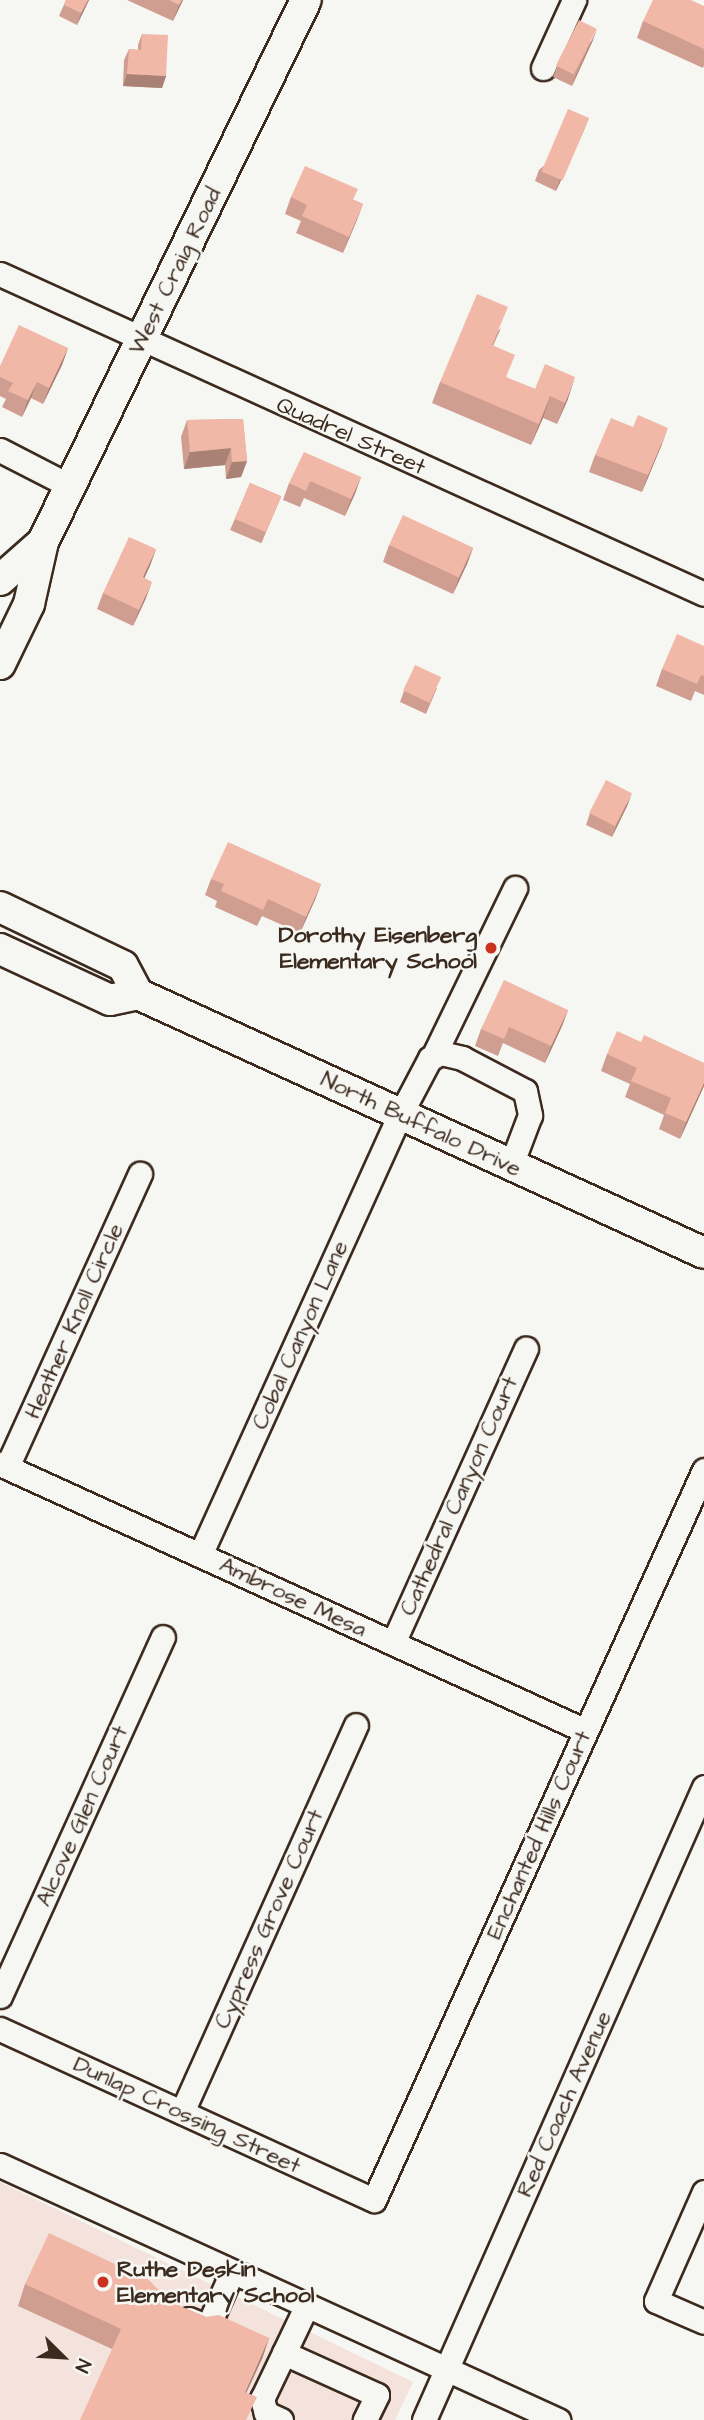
<!DOCTYPE html>
<style>
body{margin:0}
#map{position:relative;width:704px;height:2420px;overflow:hidden;background:#f6f6f2;font-family:"Architects Daughter",sans-serif}
div>[style]{position:absolute}
[style*='--x']{left:calc(var(--x)*1px);top:calc(var(--y)*1px);width:calc(var(--w)*1px);rotate:calc(var(--a)*1deg)}
.built>*{inset:0;background:#f4e3dc}
.roads{filter:drop-shadow(2px 0 #3b2a1e) drop-shadow(-2px 0 #3b2a1e) drop-shadow(0 2px #3b2a1e) drop-shadow(0 -2px #3b2a1e)}
.minor>*{height:23px;margin:-11.5px;padding:0 11.5px;transform-origin:11.5px;border-radius:11.5px;background:#f6f6f2}
.major>*{height:30px;margin:-15px;padding:0 15px;transform-origin:15px;border-radius:15px;background:#f6f6f2}
.wall>*{inset:0;background:#cf9e90;transform-origin:0 0}
.shaded-wall>*{inset:0;background:#a98175}
.building>*{inset:0;background:#f1b8a7;transform-origin:0 0}
.dots>*{width:19px;height:19px;translate:-50% -50%;box-sizing:border-box;border:4px solid #f6f6f2;border-radius:50%}
span{translate:-50% -50%;white-space:nowrap;text-align:center;line-height:1.15;-webkit-text-stroke:5px #f6f6f2;paint-order:stroke}
.street-label{font-size:23px;color:#3b2a1e}
.poi-label{font-size:23px;color:#3b2a1e;font-weight:700}
.right{translate:-100% -50%;text-align:right}
.left{translate:0 -50%;text-align:left}
.north{position:absolute;left:28px;top:2322px;width:70px;height:70px;-webkit-text-stroke:5px #f6f6f2;paint-order:stroke;rotate:114deg;font-size:19px;font-weight:700;line-height:28px;text-align:center;color:#3b2a1e}
.north::after{content:'';display:block;margin:auto;width:24px;height:32px;background:#3b2a1e;clip-path:polygon(50% 0,100% 100%,50% 72%,0 100%)}
</style>
<div id="map">
<div class="built">
<div style="clip-path:polygon(0 2182px,413px 2382px,395px 2420px,0 2420px)"></div>
</div>
<div class="roads">
<div class="minor">
<div style="--x:543;--y:68;--w:75;--a:-65.5"></div>
<div style="--x:0;--y:274;--w:773;--a:24.44"></div>
<div style="--x:0;--y:450;--w:79;--a:27.2"></div>
<div style="--x:433;--y:1057;--w:188;--a:-64.1"></div>
<div style="--x:0;--y:1464;--w:644;--a:24.5"></div>
<div style="--x:7;--y:1467;--w:322;--a:-65.6"></div>
<div style="--x:200;--y:1555;--w:483;--a:-65.6"></div>
<div style="--x:400;--y:1115;--w:64;--a:-62.2"></div>
<div style="--x:430;--y:1058;--w:12;--a:-24"></div>
<div style="--x:441;--y:1053;--w:22;--a:13"></div>
<div style="--x:462;--y:1058;--w:71;--a:27.6"></div>
<div style="--x:525;--y:1091;--w:25;--a:78"></div>
<div style="--x:530;--y:1115;--w:53;--a:110.8"></div>
<div style="--x:393;--y:1643;--w:323;--a:-65.7"></div>
<div style="--x:0;--y:1996;--w:394;--a:-65.6"></div>
<div style="--x:0;--y:2029;--w:411;--a:24.6"></div>
<div style="--x:374;--y:2200;--w:801;--a:-65.67"></div>
<div style="--x:182;--y:2112;--w:424;--a:-65.8"></div>
<div style="--x:0;--y:2165;--w:614;--a:24.56"></div>
<div style="--x:704;--y:2192;--w:119;--a:113.8"></div>
<div style="--x:656;--y:2301;--w:52;--a:23.6"></div>
<div style="--x:306;--y:2307;--w:51;--a:115.6"></div>
<div style="--x:284;--y:2353;--w:102;--a:24.3"></div>
<div style="--x:377;--y:2395;--w:28;--a:116"></div>
<div style="--x:189;--y:2319;--w:15;--a:23"></div>
<div style="--x:203;--y:2325;--w:8;--a:-23"></div>
<div style="--x:210;--y:2322;--w:55;--a:-66.3"></div>
<div style="--x:281;--y:2420;--w:17;--a:-155"></div>
<div style="--x:266;--y:2413;--w:15;--a:-106"></div>
<div style="--x:262;--y:2399;--w:51;--a:-64.4"></div>
<div style="--x:424;--y:2420;--w:692;--a:-66.14"></div>
</div>
<div class="major">
<div style="--x:0;--y:580;--w:57;--a:-41.5"></div>
<div style="--x:0;--y:664;--w:67;--a:-64.2"></div>
<div style="--x:29;--y:604;--w:64;--a:-77.3"></div>
<div style="--x:43;--y:542;--w:602;--a:-64.12"></div>
<div style="--x:0;--y:907;--w:136;--a:25.6"></div>
<div style="--x:123;--y:966;--w:32;--a:62"></div>
<div style="--x:0;--y:949;--w:121;--a:24.9"></div>
<div style="--x:110;--y:1000;--w:29;--a:-12"></div>
<div style="--x:138;--y:994;--w:622;--a:24.59"></div>
</div>
</div>
<div class="wall">
<div style="clip-path:polygon(66px 0,89px 0,77px 25px,59px 16px)"></div>
<div style="clip-path:polygon(127px 0,183px 0,173px 21px)"></div>
<div style="clip-path:polygon(704px 6px,704px 65px,703px 68px,637px 38px,643px 21px)"></div>
<div style="clip-path:polygon(142px 34px,166px 76px,162px 88px,123px 86px,124px 60px,129px 49px,138px 50px,138px 45px)"></div>
<div style="clip-path:polygon(593px 40px,572px 86px,553px 77px,557px 66px)"></div>
<div style="clip-path:polygon(584px 130px,556px 191px,535px 181px,539px 170px)"></div>
<div style="clip-path:polygon(291px 197px,354px 200px,363px 204px,343px 253px,296px 233px,301px 221px,285px 214px)"></div>
<div style="clip-path:polygon(501px 328px,493px 346px,507px 378px,535px 389px,568px 399px,557px 424px,543px 418px,531px 445px,432px 403px,440px 382px)"></div>
<div style="clip-path:polygon(68px 348px,62px 365px,43px 404px,31px 398px,22px 417px,2px 407px,6px 399px,0 396px,0 366px)"></div>
<div style="clip-path:polygon(243px 419px,247px 461px,241px 477px,226px 479px,225px 465px,184px 469px,181px 437px,187px 420px)"></div>
<div style="clip-path:polygon(662px 444px,642px 492px,589px 472px,595px 455px)"></div>
<div style="clip-path:polygon(361px 477px,345px 516px,304px 498px,300px 507px,283px 500px,289px 483px)"></div>
<div style="left:250px;top:483px;width:34px;height:51px;rotate:23deg"></div>
<div style="clip-path:polygon(389px 545px,473px 548px,467px 564px,453px 594px,383px 562px)"></div>
<div style="clip-path:polygon(156px 549px,144px 578px,146px 598px,133px 626px,97px 609px,103px 593px)"></div>
<div style="clip-path:polygon(704px 646px,704px 695px,695px 691px,691px 701px,656px 686px,662px 669px)"></div>
<div style="clip-path:polygon(437px 688px,426px 714px,400px 702px,404px 691px)"></div>
<div style="clip-path:polygon(628px 804px,612px 837px,586px 825px,590px 813px)"></div>
<div style="clip-path:polygon(211px 879px,321px 884px,300px 933px,262px 916px,257px 926px,215px 907px,217px 901px,205px 895px)"></div>
<div style="clip-path:polygon(568px 1010px,562px 1026px,545px 1063px,503px 1043px,498px 1056px,475px 1046px,481px 1029px)"></div>
<div style="clip-path:polygon(641px 1042px,704px 1063px,704px 1086px,680px 1139px,659px 1129px,664px 1115px,625px 1097px,630px 1084px,601px 1071px,607px 1054px)"></div>
<div style="clip-path:polygon(25px 2284px,170px 2302px,206px 2317px,269px 2338px,262px 2359px,112px 2349px,18px 2306px)"></div>
</div>
<div class="shaded-wall">
<div style="clip-path:polygon(88px 0,89px 0,77px 25px,81px 13px)"></div>
<div style="clip-path:polygon(182px 0,183px 0,173px 21px,179px 5px)"></div>
<div style="clip-path:polygon(597px 29px,593px 40px,572px 86px,576px 75px)"></div>
<div style="clip-path:polygon(127px 74px,166px 76px,162px 88px,123px 86px)"></div>
<div style="clip-path:polygon(589px 118px,584px 130px,556px 191px,560px 179px)"></div>
<div style="clip-path:polygon(363px 204px,357px 220px,343px 253px,349px 237px)"></div>
<div style="clip-path:polygon(68px 348px,62px 365px,43px 404px,49px 388px)"></div>
<div style="clip-path:polygon(575px 377px,568px 399px,557px 424px,565px 403px)"></div>
<div style="clip-path:polygon(37px 382px,31px 398px,22px 417px,28px 400px)"></div>
<div style="clip-path:polygon(550px 396px,543px 418px,531px 445px,539px 424px)"></div>
<div style="clip-path:polygon(668px 428px,662px 444px,642px 492px,648px 475px)"></div>
<div style="clip-path:polygon(231px 448px,225px 465px,184px 469px,190px 452px)"></div>
<div style="clip-path:polygon(247px 461px,241px 477px,226px 479px,232px 462px)"></div>
<div style="clip-path:polygon(361px 477px,355px 494px,345px 516px,351px 499px)"></div>
<div style="clip-path:polygon(473px 548px,467px 564px,453px 594px,459px 578px)"></div>
<div style="clip-path:polygon(156px 549px,150px 566px,137px 594px,143px 577px)"></div>
<div style="clip-path:polygon(152px 582px,146px 598px,133px 626px,139px 610px)"></div>
<div style="clip-path:polygon(632px 793px,628px 804px,612px 837px,616px 826px)"></div>
<div style="clip-path:polygon(321px 884px,315px 900px,300px 933px,306px 917px)"></div>
<div style="clip-path:polygon(568px 1010px,562px 1026px,545px 1063px,551px 1046px)"></div>
<div style="clip-path:polygon(704px 1083px,704px 1086px,680px 1139px,686px 1122px)"></div>
<div style="clip-path:polygon(269px 2338px,262px 2359px,237px 2413px,245px 2392px)"></div>
</div>
<div class="building">
<div style="clip-path:polygon(66px 0,88px 0,81px 13px,64px 5px)"></div>
<div style="clip-path:polygon(169px 0,182px 0,179px 5px)"></div>
<div style="clip-path:polygon(653px 0,691px 0,704px 6px,704px 49px,643px 21px)"></div>
<div style="left:579px;top:20px;width:20px;height:51px;rotate:27deg"></div>
<div style="clip-path:polygon(142px 34px,168px 35px,166px 76px,127px 74px,129px 49px,141px 50px)"></div>
<div style="left:568px;top:109px;width:23px;height:68px;rotate:23deg"></div>
<div style="clip-path:polygon(305px 166px,358px 189px,353px 200px,363px 204px,349px 237px,302px 216px,307px 205px,291px 197px)"></div>
<div style="clip-path:polygon(477px 294px,508px 307px,492px 345px,515px 355px,506px 377px,535px 389px,545px 364px,575px 377px,565px 403px,550px 396px,539px 424px,440px 382px)"></div>
<div style="clip-path:polygon(19px 325px,68px 348px,49px 388px,37px 382px,28px 400px,8px 391px,13px 383px,0 377px,0 366px)"></div>
<div style="clip-path:polygon(638px 415px,668px 428px,648px 475px,595px 455px,611px 418px,633px 427px)"></div>
<div style="clip-path:polygon(243px 419px,247px 461px,232px 462px,231px 448px,190px 452px,187px 420px)"></div>
<div style="clip-path:polygon(304px 452px,361px 477px,351px 499px,310px 481px,306px 491px,289px 483px)"></div>
<div style="left:250px;top:483px;width:34px;height:39px;rotate:23deg"></div>
<div style="left:403px;top:515px;width:77px;height:33px;rotate:25deg"></div>
<div style="clip-path:polygon(129px 537px,156px 549px,143px 577px,152px 582px,139px 610px,103px 593px)"></div>
<div style="clip-path:polygon(677px 634px,704px 646px,704px 676px,701px 675px,697px 684px,662px 669px)"></div>
<div style="left:415px;top:665px;width:29px;height:28px;rotate:25deg"></div>
<div style="left:606px;top:780px;width:29px;height:37px;rotate:27deg"></div>
<div style="clip-path:polygon(228px 842px,321px 884px,306px 917px,268px 899px,263px 910px,221px 891px,224px 884px,211px 879px)"></div>
<div style="clip-path:polygon(504px 980px,568px 1010px,551px 1046px,509px 1027px,504px 1039px,481px 1029px)"></div>
<div style="clip-path:polygon(617px 1031px,641px 1042px,644px 1035px,704px 1063px,704px 1083px,686px 1122px,665px 1113px,671px 1098px,631px 1081px,637px 1068px,607px 1054px)"></div>
<div style="clip-path:polygon(49px 2233px,149px 2280px,170px 2302px,206px 2317px,219px 2315px,269px 2338px,245px 2392px,257px 2397px,246px 2420px,80px 2420px,121px 2329px,25px 2284px)"></div>
</div>
<div class="dots">
<div style="left:491px;top:948px;background:#c8321e"></div>
<div style="left:103px;top:2282px;background:#c8321e"></div>
</div>
<div class="street-label">
<span style="left:175px;top:271px;rotate:-64deg">West Craig Road</span>
<span style="left:351px;top:436px;rotate:24deg">Quadrel Street</span>
<span style="left:421px;top:1124px;rotate:25deg">North Buffalo Drive</span>
<span style="left:74px;top:1321px;rotate:-66deg">Heather Knoll Circle</span>
<span style="left:300px;top:1335px;rotate:-66deg">Cobal Canyon Lane</span>
<span style="left:459px;top:1496px;rotate:-66deg">Cathedral Canyon Court</span>
<span style="left:293px;top:1597px;rotate:25deg">Ambrose Mesa</span>
<span style="left:82px;top:1816px;rotate:-66deg">Alcove Glen Court</span>
<span style="left:539px;top:1835px;rotate:-66deg">Enchanted Hills Court</span>
<span style="left:269px;top:1919px;rotate:-66deg">Cypress Grove Court</span>
<span style="left:564px;top:2104px;rotate:-66deg">Red Coach Avenue</span>
<span style="left:187px;top:2115px;rotate:25deg">Dunlap Crossing Street</span>
</div>
<div class="poi-label">
<span class="right" style="left:477px;top:948px">Dorothy Eisenberg<br>Elementary School</span>
<span class="left" style="left:117px;top:2282px">Ruthe Deskin<br>Elementary School</span>
</div>
<div class="north">N</div>
</div>
